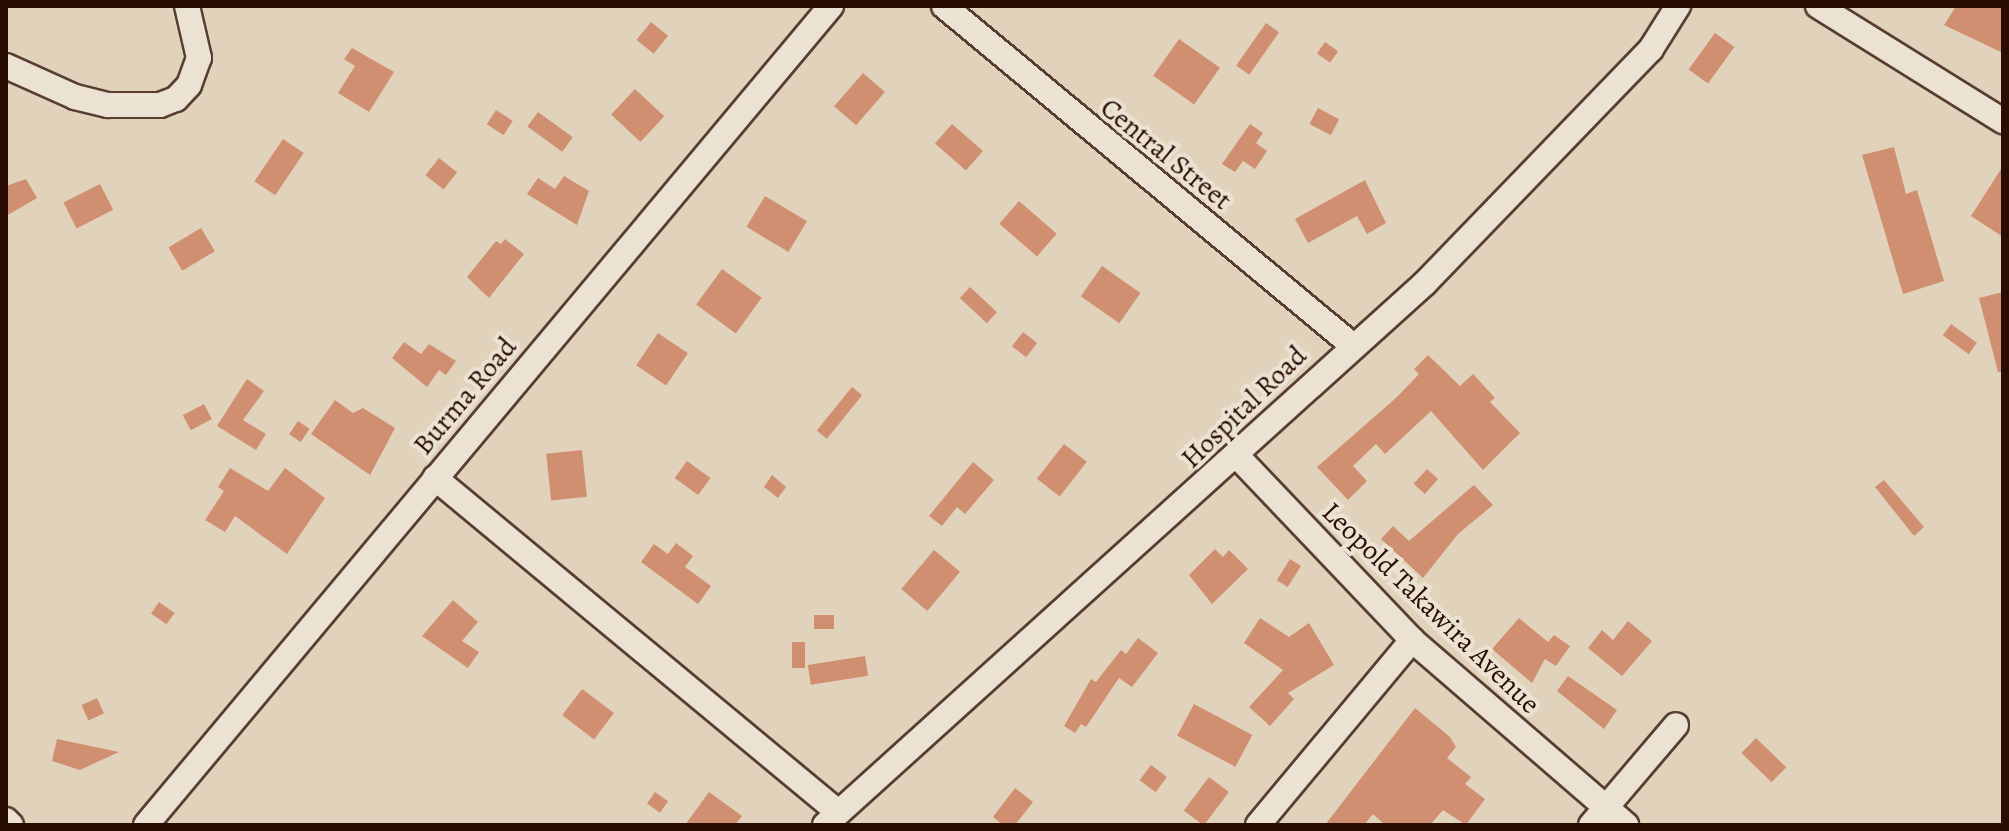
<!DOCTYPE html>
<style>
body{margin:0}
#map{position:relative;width:2009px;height:831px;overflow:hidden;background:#e1d3bb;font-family:Alegreya,serif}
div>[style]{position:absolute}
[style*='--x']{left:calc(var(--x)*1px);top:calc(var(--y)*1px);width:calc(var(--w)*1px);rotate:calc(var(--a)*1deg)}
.building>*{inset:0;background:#d18f71;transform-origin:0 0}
.roads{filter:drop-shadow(2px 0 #573e31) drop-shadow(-2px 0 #573e31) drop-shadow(0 2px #573e31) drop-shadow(0 -2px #573e31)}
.minor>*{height:24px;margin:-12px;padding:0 12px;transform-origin:12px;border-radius:12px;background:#ece2d3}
span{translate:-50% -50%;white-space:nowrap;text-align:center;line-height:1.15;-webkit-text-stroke:8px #ece2d3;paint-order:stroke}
.street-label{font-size:28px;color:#290d03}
.frame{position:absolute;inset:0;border:8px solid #290d03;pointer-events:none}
</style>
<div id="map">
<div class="building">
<div style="clip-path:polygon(1956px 6px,2003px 6px,2003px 53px,1944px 25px)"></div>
<div style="left:651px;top:22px;width:22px;height:23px;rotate:39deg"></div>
<div style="left:1266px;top:23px;width:16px;height:52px;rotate:35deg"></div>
<div style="left:1715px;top:33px;width:24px;height:45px;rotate:36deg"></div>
<div style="left:1179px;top:39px;width:50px;height:45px;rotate:35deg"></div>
<div style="left:1325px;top:42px;width:16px;height:14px;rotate:35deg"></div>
<div style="clip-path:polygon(352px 48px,394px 72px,369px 112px,338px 93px,355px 66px,344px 59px)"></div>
<div style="left:863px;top:73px;width:29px;height:44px;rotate:41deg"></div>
<div style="left:635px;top:89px;width:40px;height:35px;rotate:43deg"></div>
<div style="left:1318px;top:108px;width:24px;height:18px;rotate:28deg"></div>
<div style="left:496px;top:110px;width:20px;height:17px;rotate:33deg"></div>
<div style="left:538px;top:112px;width:43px;height:18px;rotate:36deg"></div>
<div style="left:952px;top:124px;width:41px;height:26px;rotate:41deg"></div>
<div style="clip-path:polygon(1250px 124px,1263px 133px,1256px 143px,1267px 151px,1255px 169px,1243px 161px,1235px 172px,1222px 164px)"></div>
<div style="left:283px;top:139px;width:25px;height:51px;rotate:34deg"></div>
<div style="clip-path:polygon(1894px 147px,1906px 194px,1917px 190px,1944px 281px,1903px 294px,1862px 155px)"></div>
<div style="left:439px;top:158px;width:23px;height:22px;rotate:38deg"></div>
<div style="clip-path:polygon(2003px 166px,2003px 237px,1971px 216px)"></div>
<div style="clip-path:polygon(564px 176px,589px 191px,577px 225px,527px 194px,538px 178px,555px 189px)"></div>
<div style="clip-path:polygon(26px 179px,37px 198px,6px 216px,6px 186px)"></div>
<div style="clip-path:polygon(1365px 180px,1386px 223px,1367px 234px,1357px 216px,1308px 243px,1295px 219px)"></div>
<div style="left:100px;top:184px;width:29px;height:41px;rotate:63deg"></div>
<div style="left:765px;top:196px;width:49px;height:36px;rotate:31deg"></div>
<div style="left:1019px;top:201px;width:50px;height:30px;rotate:41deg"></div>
<div style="left:201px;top:228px;width:27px;height:38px;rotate:59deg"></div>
<div style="clip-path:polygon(505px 239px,524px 254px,489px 298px,467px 277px,496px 241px,501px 244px)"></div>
<div style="left:1102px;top:266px;width:47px;height:37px;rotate:35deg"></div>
<div style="left:722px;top:269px;width:49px;height:44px;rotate:36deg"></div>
<div style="left:970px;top:287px;width:37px;height:15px;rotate:43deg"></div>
<div style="clip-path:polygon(2003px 292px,2003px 372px,1998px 372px,1979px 298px)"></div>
<div style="left:1951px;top:324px;width:32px;height:14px;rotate:36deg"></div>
<div style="left:1023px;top:332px;width:18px;height:18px;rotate:38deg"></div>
<div style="left:658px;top:333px;width:36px;height:39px;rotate:34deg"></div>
<div style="clip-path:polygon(404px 342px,421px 354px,429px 344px,456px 361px,446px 375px,439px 370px,427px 387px,392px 358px)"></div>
<div style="clip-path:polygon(1428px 355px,1460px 386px,1473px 374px,1495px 398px,1490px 402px,1520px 433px,1483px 470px,1431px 411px,1385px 454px,1376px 444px,1353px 466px,1367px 481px,1348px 500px,1317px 467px,1397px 397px,1419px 374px,1414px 369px)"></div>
<div style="clip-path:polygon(247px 379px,264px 391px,243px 420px,266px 434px,256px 450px,217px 426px)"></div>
<div style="left:852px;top:387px;width:13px;height:56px;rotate:39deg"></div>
<div style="clip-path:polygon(335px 400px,353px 413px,363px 408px,395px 428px,370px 475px,311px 434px)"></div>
<div style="left:204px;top:404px;width:17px;height:24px;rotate:62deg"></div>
<div style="left:298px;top:421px;width:14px;height:16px;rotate:34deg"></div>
<div style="left:1064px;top:444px;width:29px;height:44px;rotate:38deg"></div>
<div style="left:582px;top:450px;width:47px;height:36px;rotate:84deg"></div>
<div style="left:687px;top:461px;width:29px;height:21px;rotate:36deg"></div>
<div style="clip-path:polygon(973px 462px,994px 480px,965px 514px,957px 507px,942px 526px,929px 516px)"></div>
<div style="clip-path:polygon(230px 468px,268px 491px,285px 468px,325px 498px,287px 554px,235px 516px,225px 532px,205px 520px,224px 491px,218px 487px)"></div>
<div style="left:1427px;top:469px;width:15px;height:20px;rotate:42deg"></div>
<div style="clip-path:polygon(772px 475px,786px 487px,778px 498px,764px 487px)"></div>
<div style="clip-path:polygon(1884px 480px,1924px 527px,1914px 536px,1875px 487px)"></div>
<div style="clip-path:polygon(1474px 485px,1493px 505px,1458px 534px,1423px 578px,1381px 539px,1393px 526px,1409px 541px)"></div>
<div style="clip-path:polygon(676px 543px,693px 556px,685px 567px,711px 586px,698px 604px,641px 562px,654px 544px,668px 554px)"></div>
<div style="clip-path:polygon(1215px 549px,1223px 557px,1229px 550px,1248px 569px,1212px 604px,1189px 575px)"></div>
<div style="left:934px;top:550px;width:34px;height:51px;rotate:40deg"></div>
<div style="left:1290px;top:559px;width:13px;height:25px;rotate:32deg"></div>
<div style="clip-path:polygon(453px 600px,478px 622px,462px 641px,479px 652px,468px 668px,422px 636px)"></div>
<div style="left:159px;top:602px;width:19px;height:14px;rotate:35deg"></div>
<div style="left:814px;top:615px;width:20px;height:14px"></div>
<div style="clip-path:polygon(1260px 618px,1289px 637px,1309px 623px,1334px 665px,1288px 693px,1294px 699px,1270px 726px,1249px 707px,1283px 670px,1244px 643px)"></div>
<div style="clip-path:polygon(1519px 618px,1548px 642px,1554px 635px,1570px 646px,1556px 666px,1545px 659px,1532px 683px,1492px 649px)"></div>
<div style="clip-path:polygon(1628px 621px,1652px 641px,1622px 676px,1588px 648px,1602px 630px,1613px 640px)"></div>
<div style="clip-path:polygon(1138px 638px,1158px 653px,1132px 687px,1119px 678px,1086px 727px,1081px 724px,1075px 733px,1064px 726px,1091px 679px,1096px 682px,1121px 650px,1126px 654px)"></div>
<div style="left:792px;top:642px;width:13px;height:26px"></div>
<div style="left:865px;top:656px;width:20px;height:58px;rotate:81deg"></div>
<div style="clip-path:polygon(1568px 676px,1617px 710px,1604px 729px,1557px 691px)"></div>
<div style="left:582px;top:689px;width:40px;height:33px;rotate:37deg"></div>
<div style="left:97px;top:698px;width:17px;height:17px;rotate:66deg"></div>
<div style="left:1194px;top:704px;width:66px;height:36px;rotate:28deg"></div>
<div style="clip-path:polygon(1415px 708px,1450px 737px,1456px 747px,1447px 758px,1471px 777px,1465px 784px,1485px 799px,1466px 825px,1443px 810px,1430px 825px,1385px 825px,1373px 814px,1364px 825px,1325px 825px)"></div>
<div style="left:1756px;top:738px;width:42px;height:21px;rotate:44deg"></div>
<div style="clip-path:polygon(57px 739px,119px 752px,80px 770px,52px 761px)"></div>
<div style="left:1151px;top:765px;width:20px;height:19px;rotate:37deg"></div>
<div style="left:1209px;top:777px;width:25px;height:42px;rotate:37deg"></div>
<div style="clip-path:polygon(1015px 788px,1033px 802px,1015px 825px,1003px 825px,993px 817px)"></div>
<div style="left:655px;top:792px;width:16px;height:14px;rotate:35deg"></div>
<div style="clip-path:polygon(709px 792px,742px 816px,735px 825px,685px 825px)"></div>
</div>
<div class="roads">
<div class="minor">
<div style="--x:944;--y:6;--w:530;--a:39.72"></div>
<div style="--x:1818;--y:6;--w:218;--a:31.9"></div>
<div style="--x:6;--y:66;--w:76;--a:24.2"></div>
<div style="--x:75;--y:97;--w:34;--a:14"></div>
<div style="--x:108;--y:105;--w:52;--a:0"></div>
<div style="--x:160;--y:105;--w:17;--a:-21"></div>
<div style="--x:176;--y:99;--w:19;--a:-47"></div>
<div style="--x:189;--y:85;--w:29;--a:-70"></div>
<div style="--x:199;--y:58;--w:53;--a:-103"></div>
<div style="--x:1238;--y:457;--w:253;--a:46.4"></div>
<div style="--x:1412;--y:640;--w:283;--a:40.8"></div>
<div style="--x:435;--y:478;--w:523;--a:39.65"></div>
<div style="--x:6;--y:820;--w:7;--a:45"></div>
<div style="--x:146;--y:825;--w:1068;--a:-50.09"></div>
<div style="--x:825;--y:825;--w:809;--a:-42.09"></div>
<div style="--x:1425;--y:283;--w:325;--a:-46"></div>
<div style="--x:1651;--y:49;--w:51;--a:-57.9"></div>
<div style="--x:1258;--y:825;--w:241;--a:-50.2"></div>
<div style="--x:1591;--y:825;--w:131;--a:-49.6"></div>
</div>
</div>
<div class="street-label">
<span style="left:1166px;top:154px;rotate:39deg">Central Street</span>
<span style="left:465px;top:396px;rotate:-50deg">Burma Road</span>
<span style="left:1244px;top:407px;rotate:-44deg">Hospital Road</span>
<span style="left:1431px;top:608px;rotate:44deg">Leopold Takawira Avenue</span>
</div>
<div class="frame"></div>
</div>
